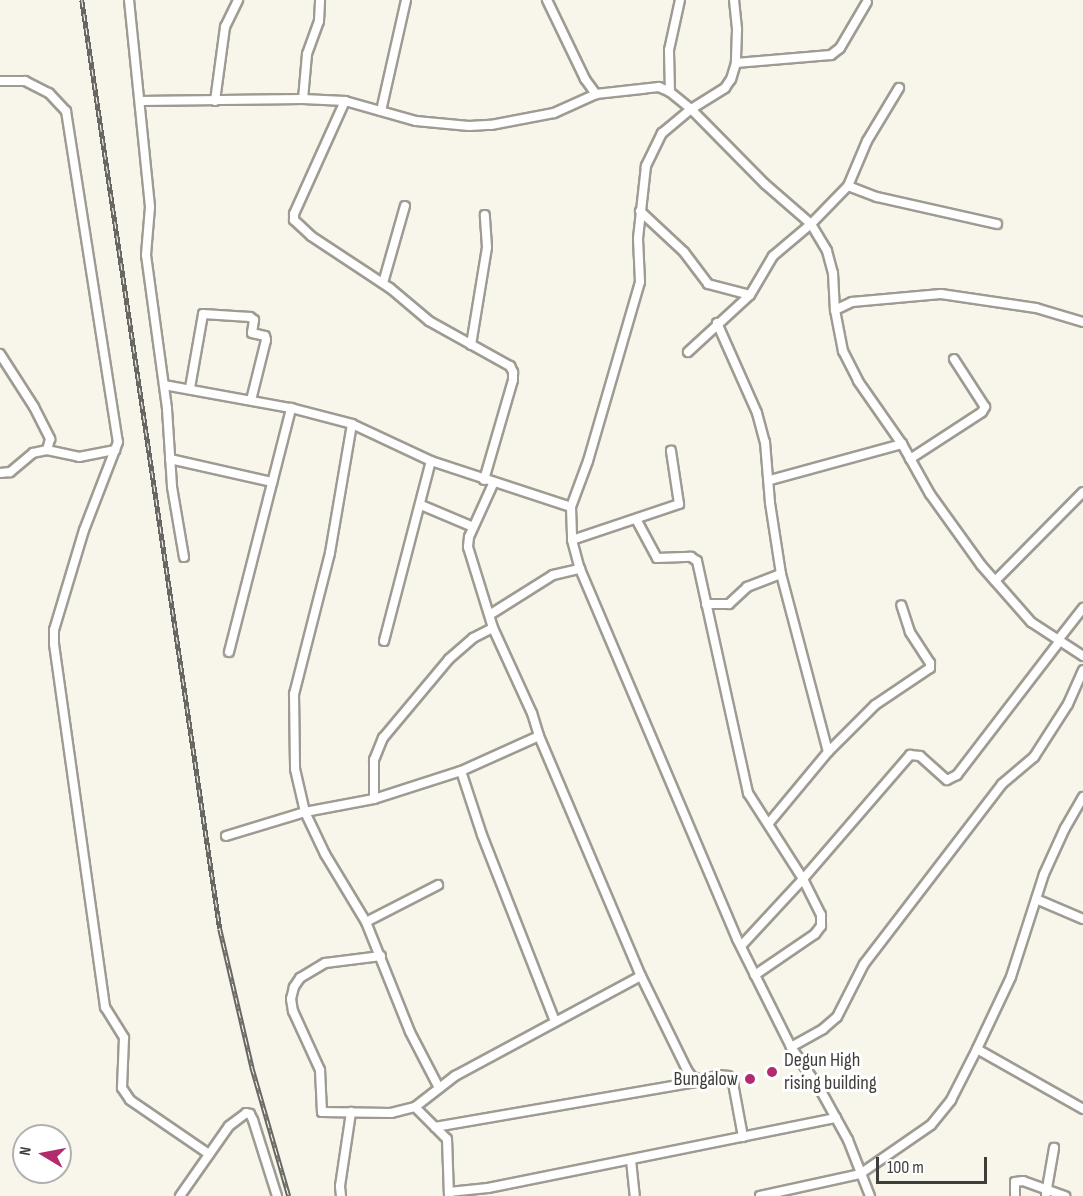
<!DOCTYPE html>
<style>
body{margin:0}
#map{position:relative;width:1083px;height:1196px;overflow:hidden;background:#f8f5eb;font-family:"Sofia Sans Condensed",sans-serif}
div>[style]{position:absolute}
[style*='--x']{left:calc(var(--x)*1px);top:calc(var(--y)*1px);width:calc(var(--w)*1px);rotate:calc(var(--a)*1deg)}
.roads{filter:drop-shadow(2px 0 #9f9b93) drop-shadow(-2px 0 #9f9b93) drop-shadow(0 2px #9f9b93) drop-shadow(0 -2px #9f9b93)}
.minor>*{height:8px;margin:-4px;padding:0 4px;transform-origin:4px;border-radius:4px;background:#fff}
.rail>*{height:4.5px;margin-top:-2.25px;transform-origin:0;background:repeating-linear-gradient(90deg,#fff 0 7px,#686762 0 14px);box-sizing:border-box;border-block:2px solid #686762}
.dots>*{width:16px;height:16px;translate:-50% -50%;box-sizing:border-box;border:3px solid #fff;border-radius:50%}
span{translate:-50% -50%;white-space:nowrap;text-align:center;line-height:1.15;-webkit-text-stroke:6px #fff;paint-order:stroke}
.poi-label{font-size:20px;color:#3e3d39}
.left{translate:0 -50%;text-align:left}
.right{translate:-100% -50%;text-align:right}
.north{position:absolute;left:12px;top:1124px;width:60px;height:60px;box-sizing:border-box;background:#fff;border:2px solid #b2b1b0;border-radius:50%;rotate:280deg;font-size:16px;font-weight:700;line-height:24px;text-align:center;color:#3e3d39}
.north::after{content:'';display:block;margin:auto;width:21px;height:27px;background:#b22b6e;clip-path:polygon(50% 0,100% 100%,50% 72%,0 100%)}
.scale{position:absolute;left:876px;top:1157px;width:111px;height:27px;box-sizing:border-box;border:3px solid #3e3d39;border-top:0;padding-left:8px;font-size:18px;line-height:21px;white-space:nowrap;color:#3e3d39;-webkit-text-stroke:4px #fff;paint-order:stroke}
</style>
<div id="map">
<div class="roads">
<div class="minor">
<div style="--x:129;--y:0;--w:208;--a:84.2"></div>
<div style="--x:150;--y:207;--w:48;--a:94.8"></div>
<div style="--x:146;--y:255;--w:155;--a:82.2"></div>
<div style="--x:167;--y:409;--w:78;--a:86.3"></div>
<div style="--x:172;--y:487;--w:71;--a:80.3"></div>
<div style="--x:547;--y:0;--w:88;--a:64.3"></div>
<div style="--x:585;--y:79;--w:19;--a:54"></div>
<div style="--x:734;--y:0;--w:30;--a:84"></div>
<div style="--x:737;--y:30;--w:33;--a:92"></div>
<div style="--x:736;--y:63;--w:17;--a:107"></div>
<div style="--x:731;--y:79;--w:11;--a:124"></div>
<div style="--x:725;--y:88;--w:40;--a:148"></div>
<div style="--x:691;--y:109;--w:38;--a:140"></div>
<div style="--x:662;--y:133;--w:37;--a:116"></div>
<div style="--x:646;--y:166;--w:73;--a:96.3"></div>
<div style="--x:638;--y:239;--w:43;--a:87.3"></div>
<div style="--x:640;--y:282;--w:186;--a:106.2"></div>
<div style="--x:588;--y:461;--w:49;--a:110.3"></div>
<div style="--x:571;--y:507;--w:33;--a:88"></div>
<div style="--x:572;--y:540;--w:30;--a:75"></div>
<div style="--x:580;--y:569;--w:402;--a:67"></div>
<div style="--x:737;--y:939;--w:121;--a:63.4"></div>
<div style="--x:791;--y:1047;--w:53;--a:55.7"></div>
<div style="--x:821;--y:1091;--w:56;--a:61.1"></div>
<div style="--x:848;--y:1140;--w:60;--a:68.6"></div>
<div style="--x:736;--y:63;--w:95;--a:-4.8"></div>
<div style="--x:831;--y:55;--w:11;--a:-38"></div>
<div style="--x:840;--y:48;--w:53;--a:-59.6"></div>
<div style="--x:0;--y:81;--w:25;--a:0"></div>
<div style="--x:25;--y:81;--w:27;--a:27"></div>
<div style="--x:49;--y:93;--w:25;--a:47"></div>
<div style="--x:66;--y:111;--w:335;--a:81.1"></div>
<div style="--x:118;--y:442;--w:94;--a:111.1"></div>
<div style="--x:84;--y:530;--w:104;--a:106.7"></div>
<div style="--x:54;--y:630;--w:14;--a:90"></div>
<div style="--x:54;--y:644;--w:367;--a:82"></div>
<div style="--x:105;--y:1007;--w:36;--a:58"></div>
<div style="--x:124;--y:1038;--w:50;--a:92.3"></div>
<div style="--x:122;--y:1088;--w:14;--a:56"></div>
<div style="--x:130;--y:1100;--w:96;--a:34.4"></div>
<div style="--x:670;--y:92;--w:42;--a:-91.4"></div>
<div style="--x:669;--y:50;--w:51;--a:-77.6"></div>
<div style="--x:303;--y:99;--w:45;--a:-84.9"></div>
<div style="--x:307;--y:54;--w:35;--a:-70"></div>
<div style="--x:319;--y:21;--w:21;--a:-87"></div>
<div style="--x:140;--y:101;--w:163;--a:-0.7"></div>
<div style="--x:303;--y:99;--w:42;--a:2.7"></div>
<div style="--x:345;--y:101;--w:74;--a:15.7"></div>
<div style="--x:416;--y:121;--w:53;--a:5.4"></div>
<div style="--x:469;--y:126;--w:22;--a:-3"></div>
<div style="--x:491;--y:125;--w:64;--a:-10.8"></div>
<div style="--x:554;--y:113;--w:46;--a:-24.3"></div>
<div style="--x:596;--y:94;--w:63;--a:-6.3"></div>
<div style="--x:659;--y:87;--w:12;--a:24"></div>
<div style="--x:670;--y:92;--w:27;--a:39"></div>
<div style="--x:691;--y:109;--w:105;--a:45.4"></div>
<div style="--x:765;--y:184;--w:61;--a:41"></div>
<div style="--x:811;--y:224;--w:31;--a:59"></div>
<div style="--x:827;--y:251;--w:23;--a:75"></div>
<div style="--x:833;--y:273;--w:37;--a:87"></div>
<div style="--x:835;--y:310;--w:42;--a:79"></div>
<div style="--x:843;--y:351;--w:34;--a:63"></div>
<div style="--x:858;--y:381;--w:77;--a:55.1"></div>
<div style="--x:902;--y:444;--w:57;--a:60.8"></div>
<div style="--x:930;--y:494;--w:87;--a:54.3"></div>
<div style="--x:981;--y:565;--w:76;--a:48.7"></div>
<div style="--x:1031;--y:622;--w:62;--a:33.2"></div>
<div style="--x:215;--y:101;--w:75;--a:-82.3"></div>
<div style="--x:225;--y:27;--w:30;--a:-64"></div>
<div style="--x:345;--y:101;--w:124;--a:114.3"></div>
<div style="--x:294;--y:214;--w:6;--a:90"></div>
<div style="--x:294;--y:220;--w:23;--a:43"></div>
<div style="--x:311;--y:236;--w:95;--a:33.4"></div>
<div style="--x:390;--y:288;--w:51;--a:40.2"></div>
<div style="--x:429;--y:321;--w:93;--a:29.1"></div>
<div style="--x:510;--y:366;--w:7;--a:63"></div>
<div style="--x:513;--y:372;--w:8;--a:90"></div>
<div style="--x:513;--y:380;--w:104;--a:106.2"></div>
<div style="--x:381;--y:111;--w:114;--a:-77.3"></div>
<div style="--x:848;--y:186;--w:31;--a:21"></div>
<div style="--x:877;--y:197;--w:123;--a:12.7"></div>
<div style="--x:640;--y:211;--w:60;--a:43"></div>
<div style="--x:684;--y:252;--w:40;--a:53"></div>
<div style="--x:708;--y:284;--w:43;--a:14.7"></div>
<div style="--x:383;--y:283;--w:80;--a:-74.1"></div>
<div style="--x:835;--y:310;--w:19;--a:-25"></div>
<div style="--x:852;--y:302;--w:89;--a:-5.1"></div>
<div style="--x:941;--y:294;--w:96;--a:8.4"></div>
<div style="--x:1036;--y:308;--w:49;--a:16.6"></div>
<div style="--x:717;--y:323;--w:98;--a:66"></div>
<div style="--x:757;--y:413;--w:30;--a:75"></div>
<div style="--x:765;--y:442;--w:61;--a:85.3"></div>
<div style="--x:770;--y:503;--w:72;--a:81.2"></div>
<div style="--x:781;--y:574;--w:184;--a:75.2"></div>
<div style="--x:471;--y:345;--w:99;--a:-80.7"></div>
<div style="--x:487;--y:247;--w:32;--a:-94"></div>
<div style="--x:688;--y:352;--w:84;--a:-42.6"></div>
<div style="--x:750;--y:295;--w:45;--a:-59.5"></div>
<div style="--x:773;--y:256;--w:50;--a:-40.1"></div>
<div style="--x:811;--y:224;--w:53;--a:-45.8"></div>
<div style="--x:848;--y:186;--w:49;--a:-67.1"></div>
<div style="--x:867;--y:141;--w:62;--a:-58.9"></div>
<div style="--x:0;--y:354;--w:63;--a:57.3"></div>
<div style="--x:34;--y:407;--w:36;--a:63"></div>
<div style="--x:50;--y:439;--w:11;--a:105"></div>
<div style="--x:47;--y:450;--w:14;--a:168"></div>
<div style="--x:33;--y:453;--w:30;--a:140"></div>
<div style="--x:10;--y:472;--w:10;--a:174"></div>
<div style="--x:164;--y:385;--w:129;--a:10.3"></div>
<div style="--x:291;--y:408;--w:63;--a:14.7"></div>
<div style="--x:352;--y:424;--w:87;--a:25.1"></div>
<div style="--x:431;--y:461;--w:147;--a:18.2"></div>
<div style="--x:190;--y:388;--w:75;--a:-80"></div>
<div style="--x:203;--y:314;--w:47;--a:3.7"></div>
<div style="--x:250;--y:317;--w:5;--a:37"></div>
<div style="--x:254;--y:320;--w:13;--a:99"></div>
<div style="--x:252;--y:333;--w:13;--a:13"></div>
<div style="--x:265;--y:336;--w:4;--a:76"></div>
<div style="--x:266;--y:340;--w:62;--a:104"></div>
<div style="--x:352;--y:424;--w:131;--a:99.7"></div>
<div style="--x:330;--y:553;--w:146;--a:104.3"></div>
<div style="--x:294;--y:694;--w:75;--a:89.2"></div>
<div style="--x:295;--y:769;--w:44;--a:76.9"></div>
<div style="--x:305;--y:812;--w:47;--a:64.5"></div>
<div style="--x:325;--y:854;--w:79;--a:58.9"></div>
<div style="--x:366;--y:922;--w:118;--a:68.2"></div>
<div style="--x:410;--y:1032;--w:63;--a:62.6"></div>
<div style="--x:47;--y:450;--w:33;--a:12"></div>
<div style="--x:79;--y:457;--w:37;--a:-11"></div>
<div style="--x:170;--y:459;--w:105;--a:12.7"></div>
<div style="--x:910;--y:459;--w:86;--a:-33.1"></div>
<div style="--x:982;--y:412;--w:6;--a:-59"></div>
<div style="--x:985;--y:407;--w:57;--a:-122.9"></div>
<div style="--x:770;--y:480;--w:137;--a:-15.3"></div>
<div style="--x:493;--y:484;--w:58;--a:114.4"></div>
<div style="--x:469;--y:537;--w:10;--a:96"></div>
<div style="--x:468;--y:547;--w:85;--a:72.8"></div>
<div style="--x:493;--y:628;--w:94;--a:65.4"></div>
<div style="--x:532;--y:713;--w:24;--a:73"></div>
<div style="--x:539;--y:736;--w:261;--a:67"></div>
<div style="--x:641;--y:976;--w:105;--a:63.9"></div>
<div style="--x:687;--y:1070;--w:9;--a:54"></div>
<div style="--x:692;--y:1077;--w:10;--a:17"></div>
<div style="--x:702;--y:1080;--w:18;--a:-16"></div>
<div style="--x:719;--y:1075;--w:9;--a:6"></div>
<div style="--x:728;--y:1076;--w:9;--a:54"></div>
<div style="--x:733;--y:1083;--w:55;--a:79.5"></div>
<div style="--x:421;--y:505;--w:56;--a:22.9"></div>
<div style="--x:636;--y:519;--w:44;--a:61.7"></div>
<div style="--x:657;--y:558;--w:34;--a:-2"></div>
<div style="--x:691;--y:557;--w:7;--a:34"></div>
<div style="--x:697;--y:561;--w:238;--a:77.6"></div>
<div style="--x:748;--y:793;--w:102;--a:57.4"></div>
<div style="--x:803;--y:879;--w:40;--a:63.4"></div>
<div style="--x:821;--y:915;--w:11;--a:90"></div>
<div style="--x:821;--y:926;--w:10;--a:127"></div>
<div style="--x:815;--y:934;--w:73;--a:145.7"></div>
<div style="--x:572;--y:540;--w:113;--a:-18.6"></div>
<div style="--x:679;--y:504;--w:54;--a:-98.6"></div>
<div style="--x:995;--y:581;--w:125;--a:-45.3"></div>
<div style="--x:706;--y:604;--w:23;--a:0"></div>
<div style="--x:729;--y:604;--w:25;--a:-43"></div>
<div style="--x:747;--y:587;--w:36;--a:-21"></div>
<div style="--x:491;--y:614;--w:73;--a:-32.2"></div>
<div style="--x:553;--y:575;--w:28;--a:-13"></div>
<div style="--x:1058;--y:640;--w:41;--a:-52"></div>
<div style="--x:384;--y:641;--w:186;--a:-75.4"></div>
<div style="--x:229;--y:652;--w:252;--a:-75.7"></div>
<div style="--x:539;--y:736;--w:85;--a:155.8"></div>
<div style="--x:461;--y:771;--w:67;--a:71.8"></div>
<div style="--x:482;--y:835;--w:200;--a:68.6"></div>
<div style="--x:1083;--y:797;--w:36;--a:120"></div>
<div style="--x:1065;--y:828;--w:51;--a:114.5"></div>
<div style="--x:1044;--y:874;--w:108;--a:107.8"></div>
<div style="--x:1011;--y:977;--w:80;--a:115.3"></div>
<div style="--x:977;--y:1049;--w:122;--a:29.5"></div>
<div style="--x:374;--y:799;--w:39;--a:-90"></div>
<div style="--x:374;--y:760;--w:24;--a:-68"></div>
<div style="--x:383;--y:738;--w:103;--a:-50.1"></div>
<div style="--x:449;--y:659;--w:32;--a:-41"></div>
<div style="--x:473;--y:638;--w:22;--a:-27"></div>
<div style="--x:769;--y:823;--w:92;--a:-50.3"></div>
<div style="--x:828;--y:752;--w:66;--a:-45"></div>
<div style="--x:875;--y:705;--w:66;--a:-33.9"></div>
<div style="--x:930;--y:668;--w:5;--a:-90"></div>
<div style="--x:930;--y:663;--w:37;--a:-123"></div>
<div style="--x:910;--y:632;--w:28;--a:-108"></div>
<div style="--x:226;--y:836;--w:83;--a:-16.9"></div>
<div style="--x:305;--y:812;--w:70;--a:-10.7"></div>
<div style="--x:374;--y:799;--w:91;--a:-17.8"></div>
<div style="--x:1036;--y:899;--w:51;--a:23.1"></div>
<div style="--x:366;--y:922;--w:81;--a:-27.2"></div>
<div style="--x:741;--y:946;--w:91;--a:-47.2"></div>
<div style="--x:803;--y:879;--w:164;--a:-49.2"></div>
<div style="--x:910;--y:755;--w:10;--a:6"></div>
<div style="--x:920;--y:756;--w:36;--a:42"></div>
<div style="--x:947;--y:780;--w:11;--a:-27"></div>
<div style="--x:957;--y:775;--w:169;--a:-52.5"></div>
<div style="--x:381;--y:956;--w:56;--a:172.9"></div>
<div style="--x:325;--y:963;--w:29;--a:149"></div>
<div style="--x:300;--y:978;--w:11;--a:124"></div>
<div style="--x:294;--y:987;--w:12;--a:104"></div>
<div style="--x:291;--y:999;--w:12;--a:81"></div>
<div style="--x:293;--y:1011;--w:65;--a:65.4"></div>
<div style="--x:320;--y:1070;--w:42;--a:87.3"></div>
<div style="--x:322;--y:1112;--w:69;--a:0.8"></div>
<div style="--x:391;--y:1113;--w:25;--a:-14"></div>
<div style="--x:415;--y:1107;--w:51;--a:-37.8"></div>
<div style="--x:455;--y:1076;--w:211;--a:-28.3"></div>
<div style="--x:791;--y:1047;--w:37;--a:-29"></div>
<div style="--x:823;--y:1029;--w:18;--a:-41"></div>
<div style="--x:837;--y:1017;--w:59;--a:-63"></div>
<div style="--x:864;--y:964;--w:227;--a:-52.5"></div>
<div style="--x:1002;--y:784;--w:42;--a:-40.2"></div>
<div style="--x:1034;--y:757;--w:63;--a:-57.3"></div>
<div style="--x:1068;--y:704;--w:37;--a:-66"></div>
<div style="--x:415;--y:1107;--w:45;--a:45"></div>
<div style="--x:447;--y:1139;--w:56;--a:88"></div>
<div style="--x:435;--y:1127;--w:269;--a:-9.8"></div>
<div style="--x:631;--y:1160;--w:36;--a:84"></div>
<div style="--x:449;--y:1192;--w:39;--a:-6"></div>
<div style="--x:488;--y:1188;--w:355;--a:-11.4"></div>
<div style="--x:1046;--y:1194;--w:47;--a:-80.1"></div>
<div style="--x:180;--y:1196;--w:85;--a:-55"></div>
<div style="--x:229;--y:1126;--w:21;--a:-37"></div>
<div style="--x:246;--y:1113;--w:4;--a:14"></div>
<div style="--x:250;--y:1114;--w:7;--a:63"></div>
<div style="--x:253;--y:1120;--w:80;--a:72.5"></div>
<div style="--x:341;--y:1196;--w:10;--a:-96"></div>
<div style="--x:340;--y:1186;--w:75;--a:-81.5"></div>
<div style="--x:760;--y:1196;--w:102;--a:-12.4"></div>
<div style="--x:860;--y:1174;--w:86;--a:-34.6"></div>
<div style="--x:931;--y:1125;--w:32;--a:-51"></div>
<div style="--x:951;--y:1100;--w:57;--a:-63"></div>
<div style="--x:1015;--y:1196;--w:14;--a:-90"></div>
<div style="--x:1015;--y:1182;--w:8;--a:-7"></div>
<div style="--x:1023;--y:1181;--w:45;--a:19.7"></div>
</div>
</div>
<div class="rail">
<div style="--x:82;--y:0;--w:939;--a:81.55"></div>
<div style="--x:220;--y:929;--w:142;--a:76.9"></div>
<div style="--x:252;--y:1067;--w:134;--a:74"></div>
</div>
<div class="dots">
<div style="left:772px;top:1072px;background:#b22b6e"></div>
<div style="left:750px;top:1079px;background:#b22b6e"></div>
</div>
<div class="poi-label">
<span class="left" style="left:784px;top:1072px">Degun High<br>rising building</span>
<span class="right" style="left:738px;top:1079px">Bungalow</span>
</div>
<div class="north">N</div>
<div class="scale">100 m</div>
</div>
